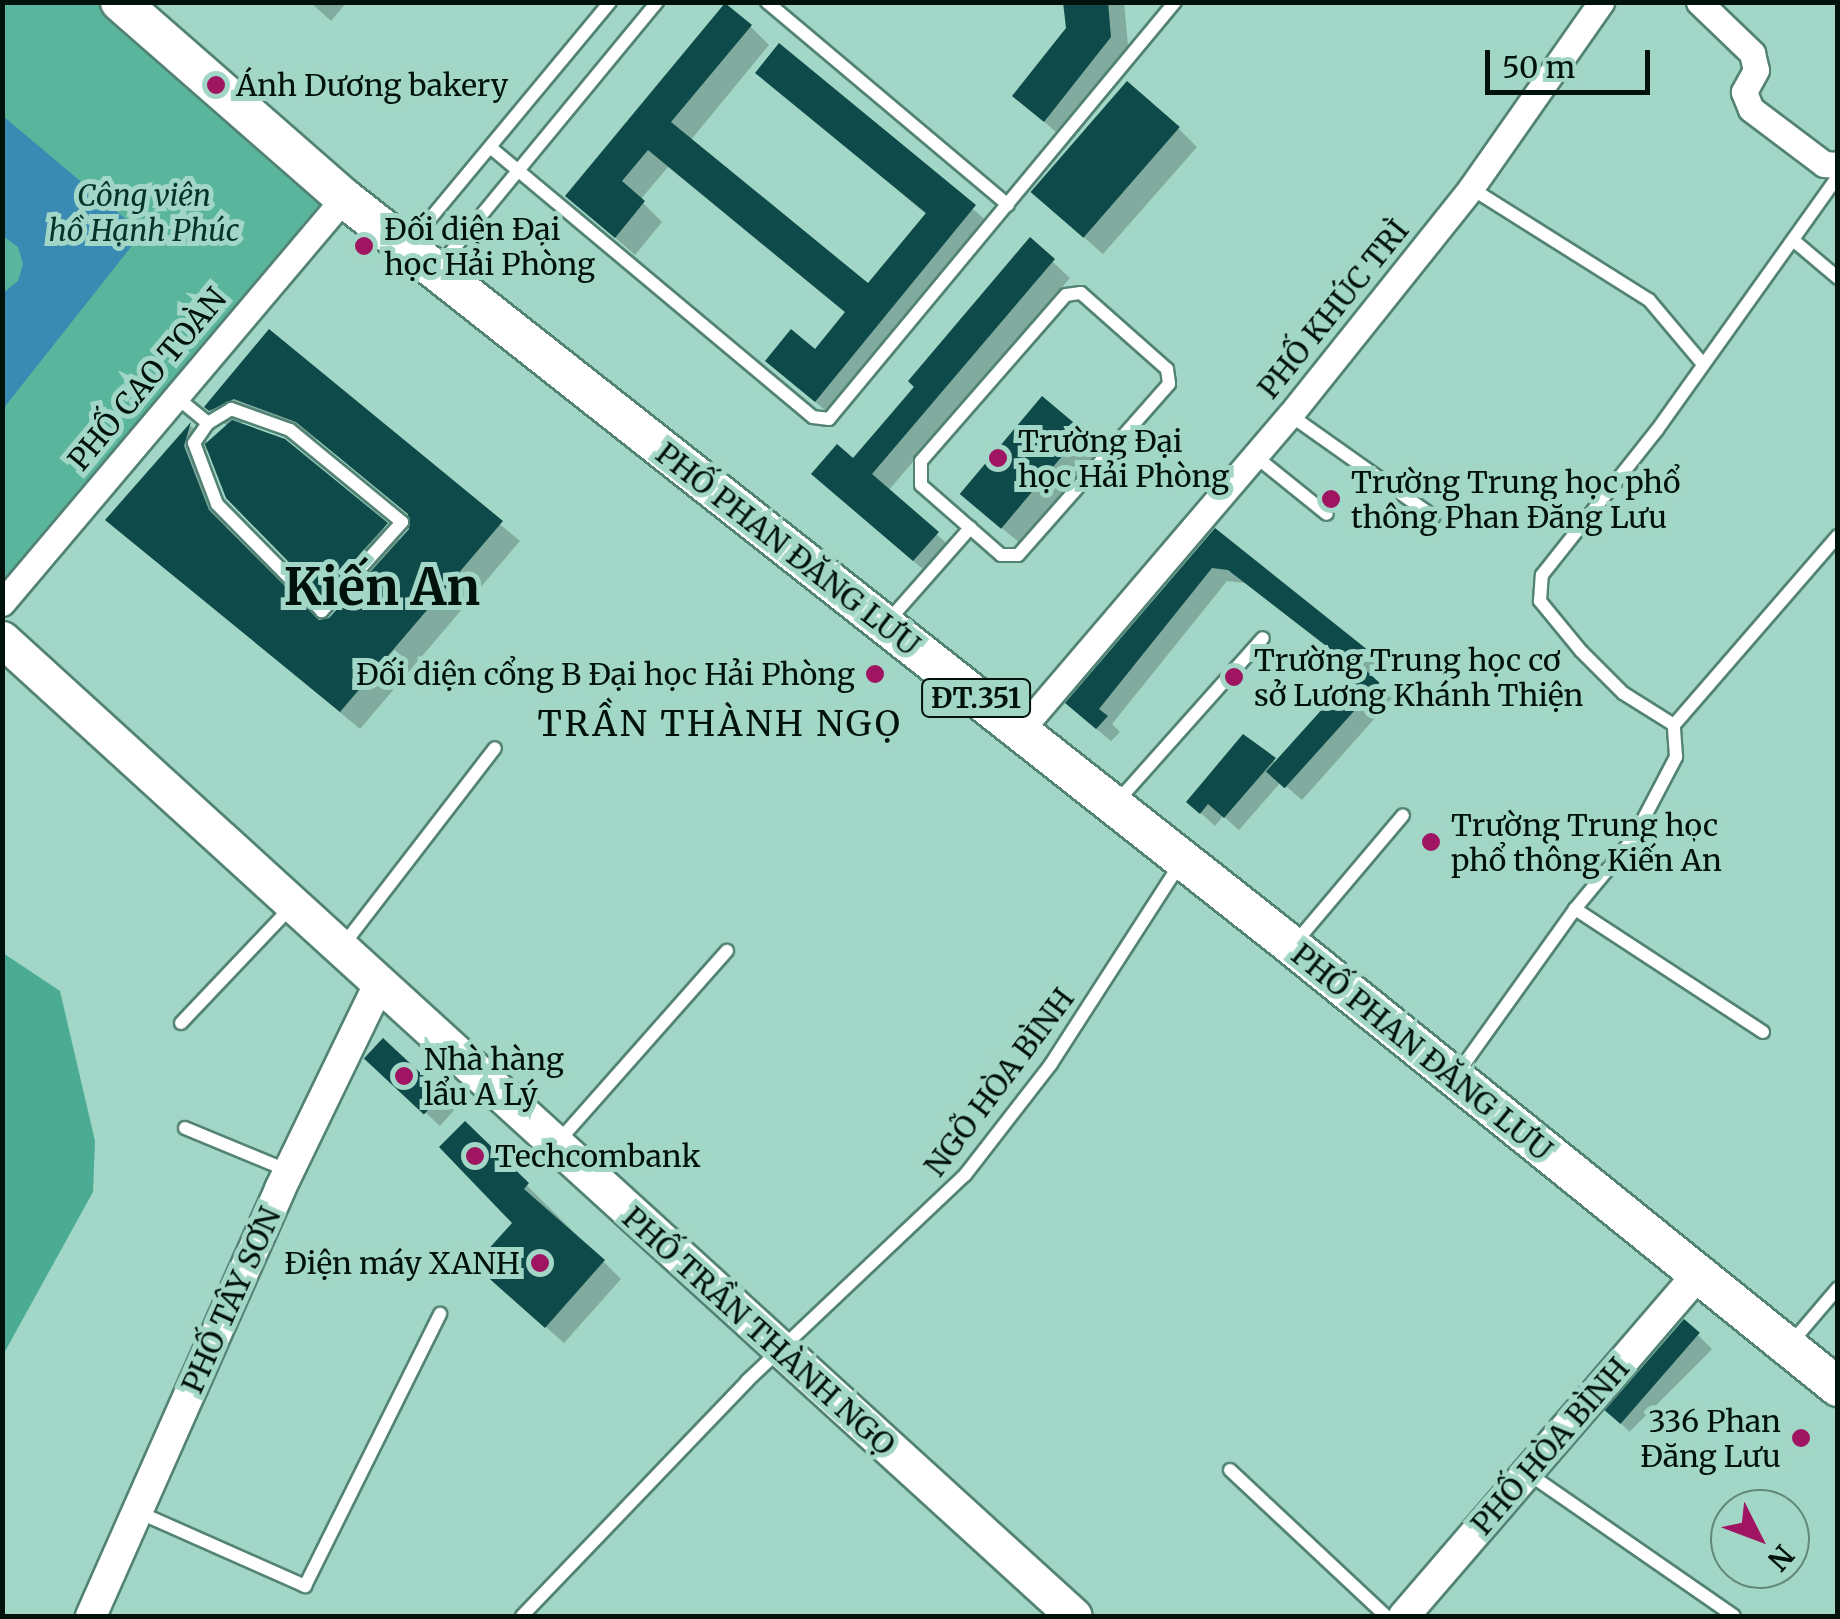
<!DOCTYPE html>
<meta charset="utf-8">
<style>
body{margin:0}
#map{position:relative;width:1840px;height:1619px;overflow:hidden;background:#a2d6c6;font-family:Merriweather,serif}
div>[style]{position:absolute}
[style*='--x']{left:calc(var(--x)*1px);top:calc(var(--y)*1px);width:calc(var(--w)*1px);rotate:calc(var(--a)*1deg)}
.green>*{inset:0;background:#5ab59d}
.forest>*{inset:0;background:#4bac93}
.water>*{inset:0;background:#398bb3}
.shadow>*{inset:0;background:#0003;transform-origin:0 0}
.building>*{inset:0;background:#0d4a49;transform-origin:0 0}
.roads{filter:drop-shadow(2px 0 #528375) drop-shadow(-2px 0 #528375) drop-shadow(0 2px #528375) drop-shadow(0 -2px #528375)}
.service>*{height:12px;margin:-6px;padding:0 6px;transform-origin:6px;border-radius:6px;background:#fff}
.minor>*{height:25px;margin:-12.5px;padding:0 12.5px;transform-origin:12.5px;border-radius:12.5px;background:#fff}
.tertiary>*{height:30px;margin:-15px;padding:0 15px;transform-origin:15px;border-radius:15px;background:#fff}
.secondary>*{height:35px;margin:-17.5px;padding:0 17.5px;transform-origin:17.5px;border-radius:17.5px;background:#fff}
.primary>*{height:38px;margin:-19px;padding:0 19px;transform-origin:19px;border-radius:19px;background:#fff}
.dots>*{width:28px;height:28px;translate:-50% -50%;box-sizing:border-box;border:5px solid #a2d6c6;border-radius:50%}
span{translate:-50% -50%;white-space:nowrap;text-align:center;line-height:1.15;-webkit-text-stroke:10px #a2d6c6;paint-order:stroke}
.shield-label span{padding:2px 8px;background:#a2d6c6;border:2px solid;border-radius:8px;-webkit-text-stroke-width:0}
.shield-label{font-size:28px;color:#01120d;font-weight:700}
.poi-label{font-size:30px;color:#01120d}
.left{translate:0 -50%;text-align:left}
.right{translate:-100% -50%;text-align:right}
.park-label{font-size:30px;color:#053329;font-style:italic}
.street-label{font-size:30px;color:#01120d}
.quarter-label{font-size:35px;color:#01120d;letter-spacing:2.5px}
.town-label{font-size:50px;color:#01120d;font-weight:700}
.frame{position:absolute;inset:0;border:5px solid #01120d;pointer-events:none}
.north{position:absolute;left:1710px;top:1489px;width:100px;height:100px;box-sizing:border-box;background:#a2d6c6;border:2px solid #62887c;border-radius:50%;rotate:132deg;font-size:28px;font-weight:700;line-height:40px;text-align:center;color:#01120d}
.north::after{content:'';display:block;margin:auto;width:35px;height:45px;background:#9f1562;clip-path:polygon(50% 0,100% 100%,50% 72%,0 100%)}
.scale{position:absolute;left:1485px;top:50px;width:165px;height:45px;box-sizing:border-box;border:5px solid #01120d;border-top:0;padding-left:12px;font-size:30px;line-height:35px;white-space:nowrap;color:#01120d;-webkit-text-stroke:8px #a2d6c6;paint-order:stroke}
</style>
<div id="map">
<div class="green">
<div style="clip-path:polygon(3px 3px,115px 3px,344px 198px,3px 604px)"></div>
</div>
<div class="forest">
<div style="clip-path:polygon(3px 953px,60px 991px,95px 1141px,93px 1192px,3px 1355px)"></div>
</div>
<div class="water">
<div style="clip-path:polygon(3px 116px,142px 233px,3px 409px,3px 293px,18px 281px,23px 264px,18px 247px,3px 236px)"></div>
</div>
<div class="shadow">
<div style="clip-path:polygon(310px 2px,347px 2px,331px 21px)"></div>
<div style="clip-path:polygon(1065px 2px,1124px 2px,1129px 56px,1064px 139px,1015px 96px,1069px 29px)"></div>
<div style="clip-path:polygon(750px 26px,769px 45px,690px 141px,869px 287px,927px 215px,758px 73px,779px 47px,993px 226px,835px 419px,768px 361px,815px 353px,847px 314px,668px 167px,640px 200px,662px 222px,635px 255px,568px 196px)"></div>
<div style="clip-path:polygon(1178px 128px,1197px 147px,1103px 254px,1053px 210px)"></div>
<div style="clip-path:polygon(1030px 241px,1070px 278px,888px 491px,954px 550px,931px 576px,831px 490px)"></div>
<div style="clip-path:polygon(evenodd,269px 333px,520px 541px,360px 729px,108px 520px,191px 426px,209px 444px,228px 427px,207px 407px,269px 333px,254px 417px,318px 440px,411px 517px,412px 530px,402px 541px,238px 425px,254px 417px,269px 333px,208px 445px,228px 497px,339px 610px,331px 620px,318px 623px,228px 532px,202px 466px,208px 445px)"></div>
<div style="clip-path:polygon(1081px 433px,1100px 451px,1021px 544px,981px 511px)"></div>
<div style="clip-path:polygon(1215px 531px,1367px 653px,1381px 667px,1371px 679px,1392px 699px,1302px 800px,1281px 782px,1239px 830px,1223px 816px,1215px 826px,1189px 802px,1244px 737px,1278px 764px,1359px 672px,1245px 583px,1227px 581px,1112px 724px,1120px 732px,1111px 741px,1082px 717px)"></div>
<div style="clip-path:polygon(382px 1072px,441px 1095px,455px 1109px,440px 1126px)"></div>
<div style="clip-path:polygon(465px 1124px,621px 1279px,564px 1343px,495px 1282px,515px 1223px)"></div>
<div style="left:1698px;top:1335px;width:20px;height:117px;rotate:45deg"></div>
</div>
<div class="building">
<div style="clip-path:polygon(1063px 2px,1108px 2px,1111px 37px,1044px 122px,1012px 96px,1066px 28px)"></div>
<div style="clip-path:polygon(725px 3px,752px 25px,671px 122px,868px 283px,926px 213px,755px 73px,779px 43px,976px 205px,815px 402px,765px 361px,791px 329px,815px 349px,845px 312px,648px 150px,622px 181px,645px 201px,615px 238px,565px 196px)"></div>
<div style="left:1127px;top:81px;width:70px;height:147px;rotate:41deg"></div>
<div style="clip-path:polygon(1030px 237px,1055px 259px,872px 474px,939px 532px,913px 561px,811px 474px,837px 444px,853px 458px,914px 387px,908px 381px)"></div>
<div style="clip-path:polygon(269px 329px,503px 521px,340px 712px,105px 520px,191px 422px,184px 446px,209px 510px,319px 620px,329px 618px,409px 529px,408px 514px,296px 422px,234px 399px,209px 411px,204px 407px)"></div>
<div style="left:1042px;top:396px;width:54px;height:128px;rotate:40deg"></div>
<div style="clip-path:polygon(232px 420px,285px 439px,388px 523px,322px 596px,226px 498px,205px 444px)"></div>
<div style="clip-path:polygon(1215px 528px,1369px 651px,1355px 668px,1228px 570px,1212px 568px,1099px 709px,1108px 716px,1096px 729px,1065px 703px)"></div>
<div style="left:1361px;top:666px;width:25px;height:142px;rotate:42deg"></div>
<div style="clip-path:polygon(1243px 734px,1276px 758px,1224px 818px,1208px 804px,1200px 814px,1186px 802px)"></div>
<div style="left:383px;top:1038px;width:82px;height:28px;rotate:43deg"></div>
<div style="clip-path:polygon(465px 1121px,529px 1183px,524px 1189px,605px 1260px,545px 1328px,474px 1265px,512px 1223px,439px 1147px)"></div>
<div style="left:1684px;top:1319px;width:21px;height:121px;rotate:41deg"></div>
</div>
<div class="roads">
<div class="service">
<div style="--x:767;--y:2;--w:315;--a:40.1"></div>
<div style="--x:490;--y:147;--w:421;--a:39.9"></div>
<div style="--x:813;--y:417;--w:16;--a:7"></div>
<div style="--x:829;--y:419;--w:542;--a:-50.32"></div>
<div style="--x:1471;--y:188;--w:210;--a:32.2"></div>
<div style="--x:1649;--y:300;--w:82;--a:49.9"></div>
<div style="--x:1793;--y:240;--w:59;--a:40.2"></div>
<div style="--x:410;--y:243;--w:313;--a:-50.3"></div>
<div style="--x:437;--y:269;--w:346;--a:-50.5"></div>
<div style="--x:1081;--y:293;--w:115;--a:41.5"></div>
<div style="--x:1167;--y:369;--w:15;--a:82"></div>
<div style="--x:1169;--y:384;--w:228;--a:131.4"></div>
<div style="--x:1018;--y:555;--w:17;--a:180"></div>
<div style="--x:1001;--y:555;--w:106;--a:-138.8"></div>
<div style="--x:921;--y:485;--w:24;--a:-90"></div>
<div style="--x:921;--y:461;--w:220;--a:-48.9"></div>
<div style="--x:1066;--y:295;--w:15;--a:-8"></div>
<div style="--x:175;--y:396;--w:43;--a:39.3"></div>
<div style="--x:231;--y:409;--w:63;--a:19.6"></div>
<div style="--x:290;--y:430;--w:145;--a:39.4"></div>
<div style="--x:402;--y:522;--w:120;--a:132"></div>
<div style="--x:322;--y:611;--w:150;--a:-134.5"></div>
<div style="--x:217;--y:504;--w:65;--a:-110.7"></div>
<div style="--x:194;--y:443;--w:24;--a:-55"></div>
<div style="--x:208;--y:423;--w:27;--a:-31"></div>
<div style="--x:1290;--y:415;--w:176;--a:35.3"></div>
<div style="--x:1255;--y:456;--w:92;--a:38.9"></div>
<div style="--x:889;--y:620;--w:123;--a:-48.6"></div>
<div style="--x:1674;--y:725;--w:250;--a:-49.1"></div>
<div style="--x:1115;--y:804;--w:222;--a:-48.3"></div>
<div style="--x:1295;--y:943;--w:167;--a:-49.8"></div>
<div style="--x:344;--y:944;--w:247;--a:-52.4"></div>
<div style="--x:181;--y:1023;--w:158;--a:-46.5"></div>
<div style="--x:1763;--y:1032;--w:225;--a:-146.8"></div>
<div style="--x:1575;--y:909;--w:91;--a:-50.4"></div>
<div style="--x:1633;--y:839;--w:93;--a:-62.3"></div>
<div style="--x:1676;--y:757;--w:32;--a:-94"></div>
<div style="--x:1674;--y:725;--w:60;--a:-147.9"></div>
<div style="--x:1623;--y:693;--w:59;--a:-135"></div>
<div style="--x:1581;--y:651;--w:65;--a:-129.4"></div>
<div style="--x:1540;--y:601;--w:26;--a:-86"></div>
<div style="--x:1542;--y:575;--w:185;--a:-51.6"></div>
<div style="--x:1657;--y:430;--w:312;--a:-54.5"></div>
<div style="--x:1457;--y:1074;--w:203;--a:-54.4"></div>
<div style="--x:185;--y:1128;--w:113;--a:22.5"></div>
<div style="--x:556;--y:1144;--w:258;--a:-48.5"></div>
<div style="--x:1791;--y:1343;--w:72;--a:-49.5"></div>
<div style="--x:1230;--y:1470;--w:214;--a:43.1"></div>
<div style="--x:1529;--y:1474;--w:249;--a:34.7"></div>
<div style="--x:138;--y:1512;--w:183;--a:23.9"></div>
<div style="--x:305;--y:1586;--w:304;--a:-63.6"></div>
<div style="--x:522;--y:1616;--w:325;--a:-46.2"></div>
<div style="--x:747;--y:1381;--w:300;--a:-43.4"></div>
<div style="--x:965;--y:1175;--w:140;--a:-52.2"></div>
<div style="--x:1051;--y:1064;--w:240;--a:-57.2"></div>
</div>
<div class="minor">
<div style="--x:1699;--y:2;--w:74;--a:43.9"></div>
<div style="--x:1752;--y:53;--w:17;--a:77"></div>
<div style="--x:1756;--y:70;--w:25;--a:119"></div>
<div style="--x:1744;--y:92;--w:18;--a:68"></div>
<div style="--x:1751;--y:109;--w:91;--a:37"></div>
<div style="--x:1824;--y:164;--w:14;--a:4"></div>
<div style="--x:2;--y:603;--w:530;--a:-49.82"></div>
<div style="--x:1019;--y:732;--w:417;--a:-49.5"></div>
<div style="--x:1290;--y:415;--w:290;--a:-51.4"></div>
<div style="--x:1471;--y:188;--w:227;--a:-55"></div>
</div>
<div class="tertiary">
<div style="--x:91;--y:1616;--w:467;--a:-66.1"></div>
<div style="--x:280;--y:1189;--w:225;--a:-64.2"></div>
<div style="--x:1404;--y:1616;--w:448;--a:-49.3"></div>
</div>
<div class="secondary">
<div style="--x:2;--y:639;--w:1450;--a:42.35"></div>
</div>
<div class="primary">
<div style="--x:120;--y:2;--w:298;--a:41.2"></div>
<div style="--x:344;--y:198;--w:1208;--a:38.27"></div>
<div style="--x:1292;--y:946;--w:702;--a:38.93"></div>
</div>
</div>
<div class="dots">
<div style="left:216px;top:85px;background:#9f1562"></div>
<div style="left:364px;top:246px;background:#9f1562"></div>
<div style="left:998px;top:458px;background:#9f1562"></div>
<div style="left:1331px;top:499px;background:#9f1562"></div>
<div style="left:875px;top:674px;background:#9f1562"></div>
<div style="left:1234px;top:677px;background:#9f1562"></div>
<div style="left:1431px;top:842px;background:#9f1562"></div>
<div style="left:404px;top:1076px;background:#9f1562"></div>
<div style="left:475px;top:1156px;background:#9f1562"></div>
<div style="left:540px;top:1263px;background:#9f1562"></div>
<div style="left:1801px;top:1438px;background:#9f1562"></div>
</div>
<div class="shield-label">
<span style="left:976px;top:698px">ĐT.351</span>
</div>
<div class="poi-label">
<span class="left" style="left:236px;top:85px">Ánh Dương bakery</span>
<span class="left" style="left:384px;top:246px">Đối diện Đại<br>học Hải Phòng</span>
<span class="left" style="left:1018px;top:458px">Trường Đại<br>học Hải Phòng</span>
<span class="left" style="left:1351px;top:499px">Trường Trung học phổ<br>thông Phan Đăng Lưu</span>
<span class="left" style="left:1254px;top:677px">Trường Trung học cơ<br>sở Lương Khánh Thiện</span>
<span class="right" style="left:855px;top:674px">Đối diện cổng B Đại học Hải Phòng</span>
<span class="left" style="left:1451px;top:842px">Trường Trung học<br>phổ thông Kiến An</span>
<span class="left" style="left:424px;top:1076px">Nhà hàng<br>lẩu A Lý</span>
<span class="left" style="left:495px;top:1156px">Techcombank</span>
<span class="right" style="left:520px;top:1263px">Điện máy XANH</span>
<span class="right" style="left:1781px;top:1438px">336 Phan<br>Đăng Lưu</span>
</div>
<div class="park-label">
<span style="left:144px;top:212px">Công viên<br>hồ Hạnh Phúc</span>
</div>
<div class="street-label">
<span style="left:1333px;top:309px;rotate:-51deg">PHỐ KHÚC TRÌ</span>
<span style="left:147px;top:379px;rotate:-50deg">PHỐ CAO TOÀN</span>
<span style="left:788px;top:549px;rotate:38deg">PHỐ PHAN ĐĂNG LƯU</span>
<span style="left:1422px;top:1052px;rotate:39deg">PHỐ PHAN ĐĂNG LƯU</span>
<span style="left:999px;top:1082px;rotate:-53deg">NGÕ HÒA BÌNH</span>
<span style="left:231px;top:1300px;rotate:-66deg">PHỐ TÂY SƠN</span>
<span style="left:759px;top:1331px;rotate:42deg">PHỐ TRẦN THÀNH NGỌ</span>
<span style="left:1550px;top:1446px;rotate:-49deg">PHỐ HÒA BÌNH</span>
</div>
<div class="quarter-label">
<span style="left:720px;top:724px">TRẦN THÀNH NGỌ</span>
</div>
<div class="town-label">
<span style="left:382px;top:588px">Kiến An</span>
</div>
<div class="frame"></div>
<div class="north">N</div>
<div class="scale">50 m</div>
</div>
